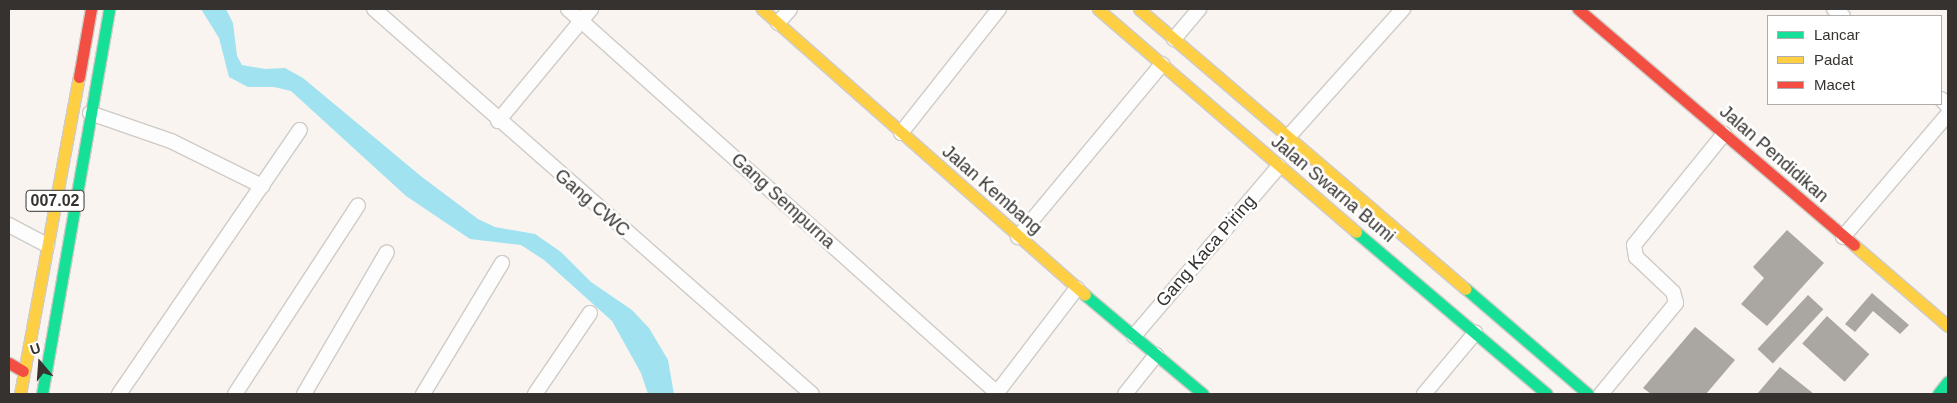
<!DOCTYPE html>
<style>
body{margin:0}
#map{position:relative;width:1957px;height:403px;overflow:hidden;background:#f9f4ef;font-family:Helvetica,sans-serif}
div>[style]{position:absolute}
[style*='--x']{left:calc(var(--x)*1px);top:calc(var(--y)*1px);width:calc(var(--w)*1px);rotate:calc(var(--a)*1deg)}
.water>*{inset:0;background:#a1e2f0}
.building>*{inset:0;background:#aaa6a2;transform-origin:0 0}
.roads{filter:drop-shadow(1px 0 #cfcbc7) drop-shadow(-1px 0 #cfcbc7) drop-shadow(0 1px #cfcbc7) drop-shadow(0 -1px #cfcbc7)}
.street>*{height:14px;margin:-7px;padding:0 7px;transform-origin:7px;border-radius:7px;background:#fefdfd}
.fast>*{height:11px;margin:-5.5px;padding:0 5.5px;transform-origin:5.5px;border-radius:5.5px;background:#16e098}
.slow>*{height:11px;margin:-5.5px;padding:0 5.5px;transform-origin:5.5px;border-radius:5.5px;background:#ffcf43}
.jam>*{height:11px;margin:-5.5px;padding:0 5.5px;transform-origin:5.5px;border-radius:5.5px;background:#f24e42}
span{translate:-50% -50%;white-space:nowrap;text-align:center;line-height:1.15;-webkit-text-stroke:5px #fff;paint-order:stroke}
.shield-label span{padding:1px 4px;background:#fff;border:1px solid;border-radius:4px;-webkit-text-stroke-width:0}
.shield-label{font-size:16px;color:#36322f;font-weight:700}
.street-label{font-size:18px;color:#36322f}
.frame{position:absolute;inset:0;border:10px solid #36322f;pointer-events:none}
.legend{position:absolute;left:1767px;top:15px;width:175px;height:90px;box-sizing:border-box;background:#fff;border:1px solid #afadac;margin:0;padding:6px 9px;list-style:none;font-size:15px;color:#36322f}
.legend li{display:flex;align-items:center;gap:10px;height:25px}
.legend b{width:25px;border:1px solid #afadac}
.north{position:absolute;left:15px;top:338px;width:50px;height:50px;-webkit-text-stroke:4px #fff;paint-order:stroke;rotate:342deg;font-size:14px;font-weight:700;line-height:20px;text-align:center;color:#36322f}
.north::after{content:'';display:block;margin:auto;width:18px;height:22px;background:#36322f;clip-path:polygon(50% 0,100% 100%,50% 72%,0 100%)}
</style>
<div id="map">
<div class="water">
<div style="clip-path:polygon(201px 9px,226px 9px,233px 23px,237px 56px,242px 65px,265px 69px,285px 68px,303px 78px,422px 177px,478px 219px,495px 227px,535px 234px,561px 252px,591px 282px,632px 310px,649px 328px,668px 360px,674px 394px,648px 394px,641px 373px,612px 321px,544px 260px,521px 245px,470px 239px,406px 196px,291px 91px,274px 87px,248px 87px,229px 77px,219px 38px)"></div>
</div>
<div class="building">
<div style="clip-path:polygon(1787px 230px,1824px 263px,1767px 326px,1741px 304px,1764px 278px,1753px 267px)"></div>
<div style="clip-path:polygon(1872px 293px,1909px 325px,1900px 334px,1873px 311px,1855px 332px,1845px 324px)"></div>
<div style="left:1808px;top:295px;width:21px;height:74px;rotate:43deg"></div>
<div style="left:1827px;top:316px;width:57px;height:37px;rotate:42deg"></div>
<div style="clip-path:polygon(1695px 327px,1735px 360px,1706px 394px,1651px 394px,1643px 388px)"></div>
<div style="clip-path:polygon(1780px 367px,1814px 394px,1757px 394px)"></div>
</div>
<div class="roads">
<div class="street">
<div style="--x:374;--y:9;--w:583;--a:41.32"></div>
<div style="--x:568;--y:9;--w:576;--a:41.83"></div>
<div style="--x:1834;--y:9;--w:11;--a:38"></div>
<div style="--x:778;--y:23;--w:18;--a:-49"></div>
<div style="--x:1174;--y:39;--w:39;--a:-50"></div>
<div style="--x:1941;--y:99;--w:10;--a:45"></div>
<div style="--x:90;--y:113;--w:86;--a:19.1"></div>
<div style="--x:171;--y:141;--w:102;--a:26.3"></div>
<div style="--x:498;--y:121;--w:146;--a:-50.3"></div>
<div style="--x:901;--y:133;--w:158;--a:-51.7"></div>
<div style="--x:1289;--y:136;--w:171;--a:-48.1"></div>
<div style="--x:9;--y:225;--w:43;--a:27.8"></div>
<div style="--x:1018;--y:237;--w:225;--a:-50.2"></div>
<div style="--x:1843;--y:237;--w:162;--a:-49.5"></div>
<div style="--x:1134;--y:336;--w:223;--a:-49.5"></div>
<div style="--x:119;--y:394;--w:320;--a:-55.6"></div>
<div style="--x:235;--y:394;--w:225;--a:-56.9"></div>
<div style="--x:304;--y:394;--w:164;--a:-59.7"></div>
<div style="--x:423;--y:394;--w:153;--a:-58.9"></div>
<div style="--x:535;--y:394;--w:98;--a:-55.8"></div>
<div style="--x:996;--y:394;--w:133;--a:-52.6"></div>
<div style="--x:1125;--y:394;--w:50;--a:-51.5"></div>
<div style="--x:1424;--y:394;--w:80;--a:-50.1"></div>
<div style="--x:1601;--y:394;--w:118;--a:-50.5"></div>
<div style="--x:1676;--y:303;--w:11;--a:-105"></div>
<div style="--x:1673;--y:292;--w:51;--a:-136.6"></div>
<div style="--x:1636;--y:257;--w:12;--a:-99"></div>
<div style="--x:1634;--y:245;--w:143;--a:-51"></div>
</div>
<div class="fast">
<div style="--x:1356;--y:232;--w:250;--a:40.3"></div>
<div style="--x:1466;--y:289;--w:161;--a:40.7"></div>
<div style="--x:1085;--y:295;--w:154;--a:40"></div>
<div style="--x:42;--y:394;--w:391;--a:-80.1"></div>
<div style="--x:1938;--y:394;--w:16;--a:-52"></div>
</div>
<div class="slow">
<div style="--x:762;--y:9;--w:431;--a:41.5"></div>
<div style="--x:1098;--y:9;--w:341;--a:40.8"></div>
<div style="--x:1139;--y:9;--w:430;--a:40.6"></div>
<div style="--x:1854;--y:245;--w:124;--a:40.8"></div>
<div style="--x:20;--y:394;--w:322;--a:-79.5"></div>
</div>
<div class="jam">
<div style="--x:1578;--y:9;--w:363;--a:40.5"></div>
<div style="--x:79;--y:77;--w:69;--a:-80"></div>
<div style="--x:9;--y:363;--w:16;--a:30"></div>
</div>
</div>
<div class="shield-label">
<span style="left:55px;top:201px">007.02</span>
</div>
<div class="street-label">
<span style="left:1774px;top:154px;rotate:41deg">Jalan Pendidikan</span>
<span style="left:1333px;top:189px;rotate:40deg">Jalan Swarna Bumi</span>
<span style="left:992px;top:190px;rotate:41deg">Jalan Kembang</span>
<span style="left:783px;top:201px;rotate:42deg">Gang Sempurna</span>
<span style="left:592px;top:203px;rotate:41deg">Gang CWC</span>
<span style="left:1206px;top:251px;rotate:-49deg">Gang Kaca Piring</span>
</div>
<div class="frame"></div>
<ul class="legend">
<li><b style="height:6px;background:#16e098"></b>Lancar</li>
<li><b style="height:6px;background:#ffcf43"></b>Padat</li>
<li><b style="height:6px;background:#f24e42"></b>Macet</li>
</ul>
<div class="north">U</div>
</div>
